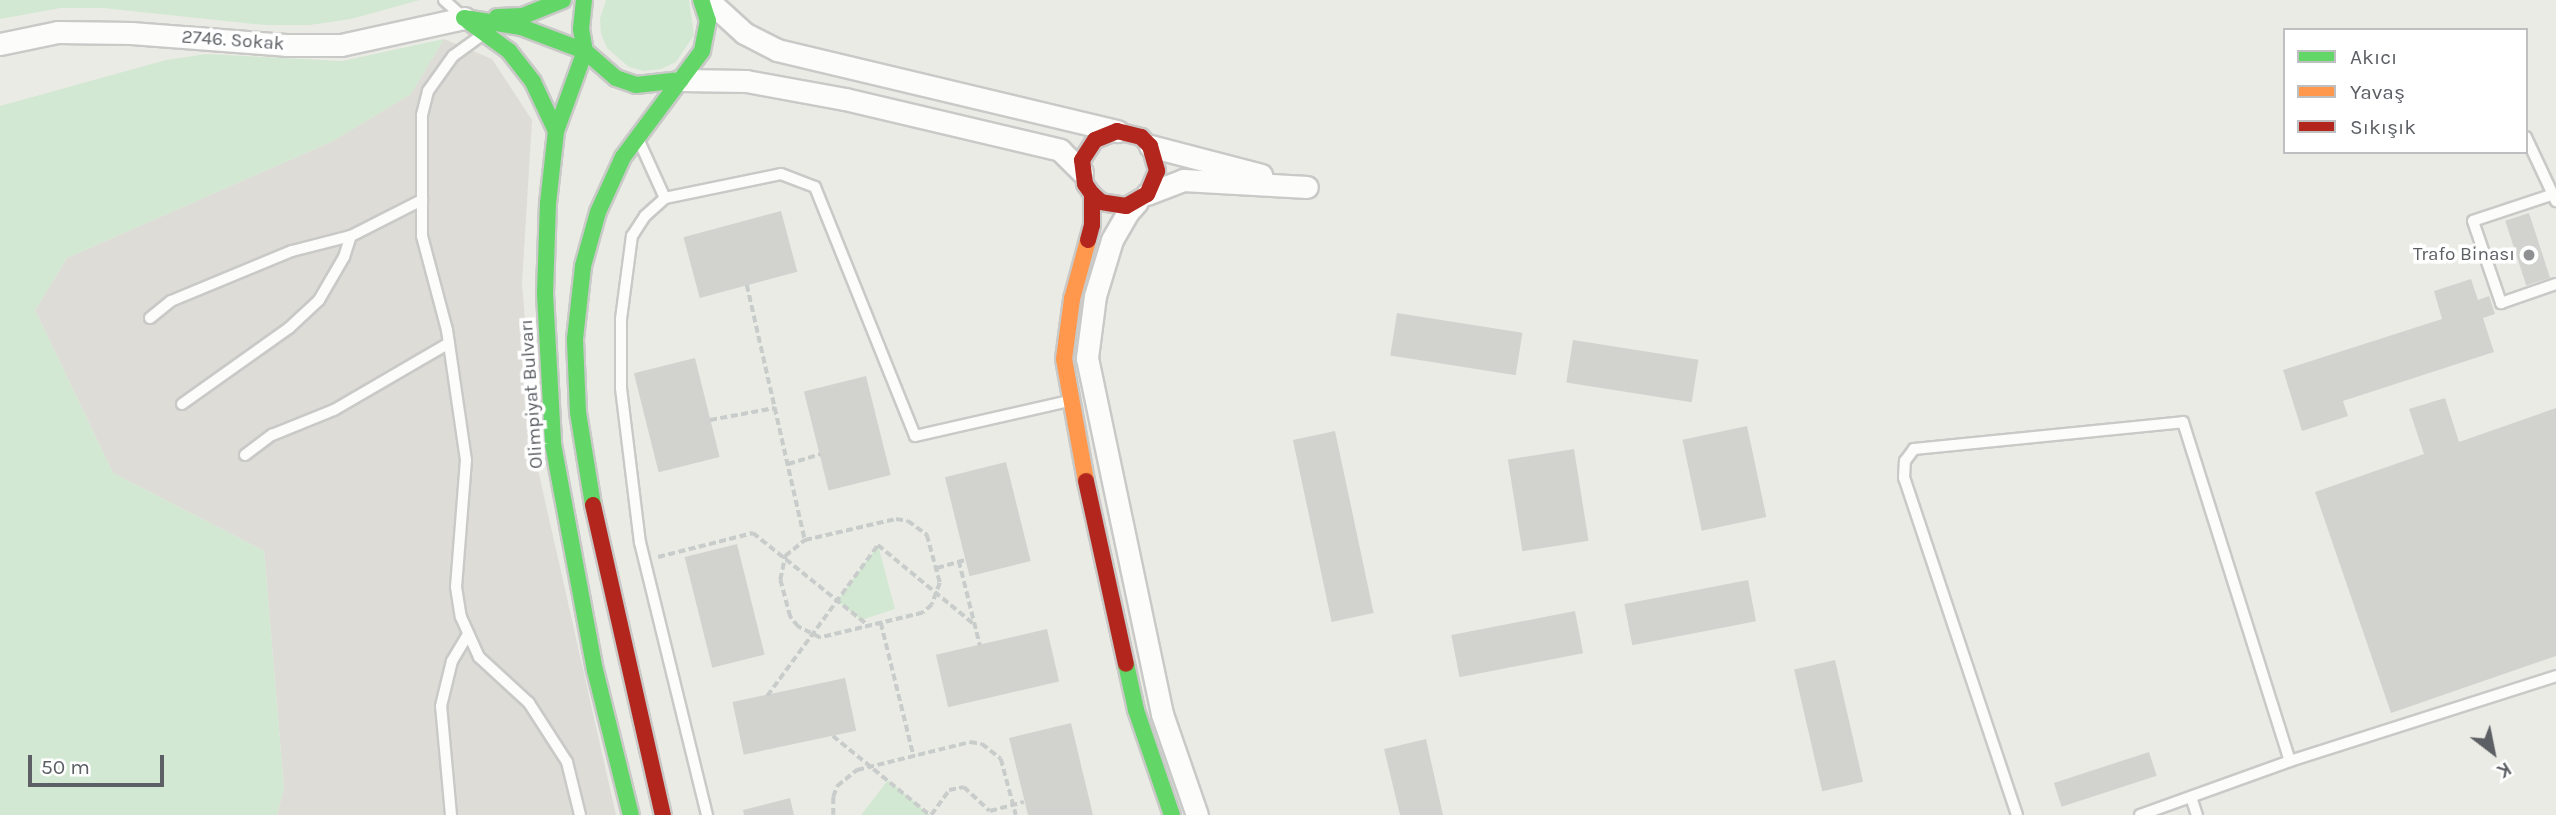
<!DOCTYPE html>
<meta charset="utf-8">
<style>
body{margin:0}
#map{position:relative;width:2556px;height:815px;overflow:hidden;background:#ebebe6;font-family:Karla,sans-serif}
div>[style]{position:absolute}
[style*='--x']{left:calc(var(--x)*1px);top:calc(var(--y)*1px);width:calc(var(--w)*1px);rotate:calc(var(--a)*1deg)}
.industrial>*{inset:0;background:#dddcd7}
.green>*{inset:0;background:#d3e8d2}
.building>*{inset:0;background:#d2d2cf;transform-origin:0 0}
.path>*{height:3.5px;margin-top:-1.75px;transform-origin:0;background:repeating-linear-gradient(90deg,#c8ccca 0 7px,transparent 0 10.5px)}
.roads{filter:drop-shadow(2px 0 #c9c9c8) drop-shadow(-2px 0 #c9c9c8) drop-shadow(0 2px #c9c9c8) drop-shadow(0 -2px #c9c9c8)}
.lane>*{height:10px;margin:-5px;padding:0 5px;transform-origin:5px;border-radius:5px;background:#fcfcfb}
.street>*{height:21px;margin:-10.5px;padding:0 10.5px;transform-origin:10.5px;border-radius:10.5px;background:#fcfcfb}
.fast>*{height:16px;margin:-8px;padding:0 8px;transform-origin:8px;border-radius:8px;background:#63d668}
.slow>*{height:16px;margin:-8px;padding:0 8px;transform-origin:8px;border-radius:8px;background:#ff974d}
.jam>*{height:16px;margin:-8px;padding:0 8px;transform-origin:8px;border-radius:8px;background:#b3261e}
.dots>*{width:19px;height:19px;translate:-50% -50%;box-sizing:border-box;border:4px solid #fff;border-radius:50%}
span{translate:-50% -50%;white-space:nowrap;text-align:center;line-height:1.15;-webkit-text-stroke:7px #fff;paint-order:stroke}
.street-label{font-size:19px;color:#5c5f64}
.poi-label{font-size:19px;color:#5c5f64}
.right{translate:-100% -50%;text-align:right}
.legend{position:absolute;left:2283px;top:28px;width:245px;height:126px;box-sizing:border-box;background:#fff;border:2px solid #bebfc1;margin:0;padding:9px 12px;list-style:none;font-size:21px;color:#5c5f64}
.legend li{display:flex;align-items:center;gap:14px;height:35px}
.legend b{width:35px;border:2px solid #bebfc1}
.north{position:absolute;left:2458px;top:717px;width:70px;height:70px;-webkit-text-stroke:5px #fff;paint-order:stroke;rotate:148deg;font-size:19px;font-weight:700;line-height:28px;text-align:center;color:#5c5f64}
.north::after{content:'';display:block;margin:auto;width:24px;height:32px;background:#5c5f64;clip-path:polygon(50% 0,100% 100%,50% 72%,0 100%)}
.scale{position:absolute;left:28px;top:755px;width:136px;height:32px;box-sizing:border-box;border:4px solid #5c5f64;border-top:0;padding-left:9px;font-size:21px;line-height:24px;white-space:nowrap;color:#5c5f64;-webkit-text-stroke:5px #fff;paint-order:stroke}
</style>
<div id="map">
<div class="industrial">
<div style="clip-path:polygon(444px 39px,492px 59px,532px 120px,522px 283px,536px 461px,616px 815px,277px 815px,284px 788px,264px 551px,113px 473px,35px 310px,67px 258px,333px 141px,411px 94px)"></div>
</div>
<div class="green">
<div style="clip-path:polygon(0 0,420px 0,351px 19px,310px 25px,264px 25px,103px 8px,61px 8px,0 19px)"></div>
<div style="clip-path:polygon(606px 0,689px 0,694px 35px,676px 62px,661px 69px,644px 71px,629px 67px,607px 48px,601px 34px,600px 19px)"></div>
<div style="clip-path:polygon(444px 39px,411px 94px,333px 141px,67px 258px,35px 310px,113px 473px,264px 551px,284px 788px,277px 815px,0 815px,0 106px,166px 60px,206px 54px,342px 61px)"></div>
<div style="clip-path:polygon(878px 545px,895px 609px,861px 620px,837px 601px)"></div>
<div style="clip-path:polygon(888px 780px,930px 815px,861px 815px)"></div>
</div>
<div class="building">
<div style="left:781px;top:211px;width:63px;height:101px;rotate:75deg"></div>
<div style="left:2529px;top:213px;width:68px;height:25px;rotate:72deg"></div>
<div style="clip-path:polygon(2471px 279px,2478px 300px,2489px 296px,2495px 314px,2483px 318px,2494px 352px,2343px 401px,2348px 416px,2302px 431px,2283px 370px,2442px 319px,2434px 291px)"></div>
<div style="left:1397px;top:313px;width:127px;height:43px;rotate:9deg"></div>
<div style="left:1573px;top:340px;width:127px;height:43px;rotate:9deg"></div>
<div style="left:695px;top:358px;width:102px;height:63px;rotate:76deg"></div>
<div style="left:866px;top:376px;width:102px;height:64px;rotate:76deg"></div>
<div style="clip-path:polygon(2445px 398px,2459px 442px,2556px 408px,2556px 656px,2391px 713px,2315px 492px,2424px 454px,2409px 409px)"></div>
<div style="left:1747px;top:426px;width:93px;height:66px;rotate:78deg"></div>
<div style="left:1335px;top:431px;width:186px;height:43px;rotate:78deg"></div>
<div style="left:1574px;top:449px;width:93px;height:67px;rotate:81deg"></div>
<div style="left:1006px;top:462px;width:102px;height:63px;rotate:76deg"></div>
<div style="left:737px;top:544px;width:114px;height:54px;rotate:76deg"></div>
<div style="left:1748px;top:580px;width:42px;height:126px;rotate:79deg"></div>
<div style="left:1575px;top:611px;width:43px;height:126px;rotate:79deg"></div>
<div style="left:1047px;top:629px;width:54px;height:114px;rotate:77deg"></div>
<div style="left:1835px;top:660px;width:125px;height:42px;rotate:77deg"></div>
<div style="left:845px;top:678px;width:54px;height:115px;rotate:78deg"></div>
<div style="clip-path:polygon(1071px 723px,1093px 815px,1028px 815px,1009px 738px)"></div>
<div style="clip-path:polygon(1426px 739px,1443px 815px,1400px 815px,1384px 749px)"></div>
<div style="left:2149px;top:752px;width:25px;height:100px;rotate:72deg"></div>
<div style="clip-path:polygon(790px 798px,794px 815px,744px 815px,743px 810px)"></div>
</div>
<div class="path">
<div style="--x:747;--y:285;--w:262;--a:77.2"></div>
<div style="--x:710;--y:420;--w:66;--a:-10.5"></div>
<div style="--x:788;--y:464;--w:34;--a:-17"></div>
<div style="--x:896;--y:519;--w:12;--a:9"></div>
<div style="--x:908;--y:521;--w:24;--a:36"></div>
<div style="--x:927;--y:535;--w:50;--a:74.8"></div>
<div style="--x:940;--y:583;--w:23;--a:110"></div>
<div style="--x:932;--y:605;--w:12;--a:138"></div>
<div style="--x:923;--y:613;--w:106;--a:166.4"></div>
<div style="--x:820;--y:638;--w:25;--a:-153"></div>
<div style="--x:798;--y:627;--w:13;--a:-129"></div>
<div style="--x:790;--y:617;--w:38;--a:-105"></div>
<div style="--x:780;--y:580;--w:25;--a:-78"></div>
<div style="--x:785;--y:556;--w:26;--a:-39"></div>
<div style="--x:805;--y:540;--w:93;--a:-13"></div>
<div style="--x:658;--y:557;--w:98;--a:-14.2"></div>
<div style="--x:753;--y:533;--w:149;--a:38.7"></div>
<div style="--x:959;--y:561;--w:87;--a:76"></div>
<div style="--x:937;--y:568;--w:29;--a:-16"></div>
<div style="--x:881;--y:623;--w:138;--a:76.2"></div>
<div style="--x:767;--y:696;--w:187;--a:-53.7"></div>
<div style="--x:878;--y:545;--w:126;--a:39.5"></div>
<div style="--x:833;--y:736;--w:125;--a:39.2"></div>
<div style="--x:833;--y:815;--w:18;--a:-90"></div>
<div style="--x:833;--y:797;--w:12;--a:-70"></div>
<div style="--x:837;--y:786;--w:26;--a:-39"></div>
<div style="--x:857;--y:770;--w:116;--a:-13.9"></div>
<div style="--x:970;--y:742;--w:12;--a:9"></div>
<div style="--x:982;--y:744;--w:24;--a:38"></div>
<div style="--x:1001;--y:759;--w:58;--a:75"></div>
<div style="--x:931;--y:815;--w:31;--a:-54"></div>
<div style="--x:949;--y:790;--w:15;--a:-11"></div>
<div style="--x:964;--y:787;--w:35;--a:43"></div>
<div style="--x:990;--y:811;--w:35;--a:-15"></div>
</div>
<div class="roads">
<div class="lane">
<div style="--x:444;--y:0;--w:24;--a:42"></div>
<div style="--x:482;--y:35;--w:36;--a:144"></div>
<div style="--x:453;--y:56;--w:43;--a:125.5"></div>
<div style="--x:428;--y:91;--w:25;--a:104"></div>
<div style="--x:422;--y:115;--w:121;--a:90"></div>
<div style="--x:422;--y:236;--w:97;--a:75.1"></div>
<div style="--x:447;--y:330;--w:131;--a:81.7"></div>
<div style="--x:466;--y:460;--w:127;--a:94.5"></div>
<div style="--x:456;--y:587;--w:30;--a:81"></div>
<div style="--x:461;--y:617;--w:44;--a:65.8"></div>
<div style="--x:479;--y:657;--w:68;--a:42.6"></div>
<div style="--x:529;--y:703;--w:70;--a:57.2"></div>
<div style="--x:567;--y:762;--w:55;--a:76.2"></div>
<div style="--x:2526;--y:137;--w:71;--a:64.9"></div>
<div style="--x:640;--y:143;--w:60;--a:65.6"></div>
<div style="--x:2554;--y:194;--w:85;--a:161.6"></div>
<div style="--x:2473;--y:221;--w:87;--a:71.1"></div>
<div style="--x:2501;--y:303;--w:58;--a:-19.1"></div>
<div style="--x:150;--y:318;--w:27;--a:-39"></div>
<div style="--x:171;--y:301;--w:131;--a:-22.5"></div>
<div style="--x:292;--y:251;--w:61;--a:-14.3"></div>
<div style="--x:351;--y:236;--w:80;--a:-26.9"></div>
<div style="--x:182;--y:404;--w:131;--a:-35.4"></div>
<div style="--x:289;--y:328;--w:41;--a:-43"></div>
<div style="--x:319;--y:300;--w:50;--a:-59.8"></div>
<div style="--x:344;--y:257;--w:22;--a:-72"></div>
<div style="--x:245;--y:455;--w:34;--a:-37"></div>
<div style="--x:272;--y:435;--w:67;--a:-22"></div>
<div style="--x:334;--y:410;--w:133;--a:-30.2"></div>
<div style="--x:2191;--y:797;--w:19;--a:72"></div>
<div style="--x:451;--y:815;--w:109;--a:-95.2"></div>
<div style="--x:441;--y:706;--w:46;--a:-76.3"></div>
<div style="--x:452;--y:661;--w:31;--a:-59"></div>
<div style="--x:707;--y:815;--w:280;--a:-103.8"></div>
<div style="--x:640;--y:543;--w:156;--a:-97"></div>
<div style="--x:621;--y:388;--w:69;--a:-90"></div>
<div style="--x:621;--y:319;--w:84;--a:-82.5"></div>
<div style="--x:632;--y:236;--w:24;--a:-57"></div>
<div style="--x:645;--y:216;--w:27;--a:-42"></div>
<div style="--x:665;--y:198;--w:118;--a:-11.7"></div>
<div style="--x:781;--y:174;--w:36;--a:21"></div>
<div style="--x:815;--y:187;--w:268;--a:68.1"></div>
<div style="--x:915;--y:436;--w:158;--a:-12.8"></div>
<div style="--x:2017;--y:815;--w:355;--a:-108.5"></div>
<div style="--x:1904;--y:478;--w:17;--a:-87"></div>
<div style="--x:1905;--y:461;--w:15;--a:-53"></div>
<div style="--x:1914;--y:449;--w:270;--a:-5.7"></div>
<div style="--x:2183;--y:422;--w:355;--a:72.5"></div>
<div style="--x:2140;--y:815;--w:159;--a:-19.8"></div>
<div style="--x:2290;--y:761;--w:279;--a:-17.7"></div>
</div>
<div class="street">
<div style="--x:708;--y:0;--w:49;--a:42.5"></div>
<div style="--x:744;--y:33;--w:37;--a:27"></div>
<div style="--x:777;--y:50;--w:350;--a:13.4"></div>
<div style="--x:0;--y:44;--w:59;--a:-11.7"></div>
<div style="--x:58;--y:32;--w:73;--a:0.8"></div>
<div style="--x:131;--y:33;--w:155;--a:4.4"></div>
<div style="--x:286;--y:45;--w:55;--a:0"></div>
<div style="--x:341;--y:45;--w:126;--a:-12.4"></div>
<div style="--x:681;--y:80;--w:65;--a:0.9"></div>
<div style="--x:746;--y:81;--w:101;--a:10.3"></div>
<div style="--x:845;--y:99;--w:221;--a:13.3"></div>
<div style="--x:1060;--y:150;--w:31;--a:45"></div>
<div style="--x:1150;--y:146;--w:115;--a:14.6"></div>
<div style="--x:1147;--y:194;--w:39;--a:-21"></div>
<div style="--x:1183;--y:180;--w:124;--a:3.2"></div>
<div style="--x:1137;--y:202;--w:13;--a:132"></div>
<div style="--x:1128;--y:212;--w:32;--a:120"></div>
<div style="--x:1112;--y:240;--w:59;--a:106.9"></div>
<div style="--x:1095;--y:296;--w:63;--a:97.4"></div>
<div style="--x:1087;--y:358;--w:364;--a:78.1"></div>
<div style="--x:1162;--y:714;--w:107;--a:70.9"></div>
</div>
<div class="fast">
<div style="--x:584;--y:0;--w:29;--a:96"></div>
<div style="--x:581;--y:29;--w:22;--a:80"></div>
<div style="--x:497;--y:17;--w:26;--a:-2"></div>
<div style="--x:523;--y:16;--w:43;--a:-21.8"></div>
<div style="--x:464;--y:18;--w:58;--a:9"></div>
<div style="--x:521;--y:27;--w:68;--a:20.6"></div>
<div style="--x:585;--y:51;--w:41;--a:41.1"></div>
<div style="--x:616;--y:78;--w:21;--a:19"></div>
<div style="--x:636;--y:85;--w:45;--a:-6.3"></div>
<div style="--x:468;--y:21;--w:51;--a:36.2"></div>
<div style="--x:509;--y:51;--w:39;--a:52"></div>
<div style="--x:533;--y:82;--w:54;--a:64.9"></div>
<div style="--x:585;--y:51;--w:85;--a:109.9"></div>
<div style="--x:556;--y:131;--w:72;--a:96.3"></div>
<div style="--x:548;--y:203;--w:91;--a:91.9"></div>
<div style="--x:545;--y:294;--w:150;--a:86.9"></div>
<div style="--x:553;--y:444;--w:230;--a:79.5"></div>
<div style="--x:595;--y:670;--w:149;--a:76.1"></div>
<div style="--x:593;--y:505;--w:94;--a:-99.2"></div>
<div style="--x:578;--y:412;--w:73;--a:-92.4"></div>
<div style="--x:575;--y:339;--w:73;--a:-83.7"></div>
<div style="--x:583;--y:266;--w:56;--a:-74.5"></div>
<div style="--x:598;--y:212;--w:60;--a:-65.6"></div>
<div style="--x:623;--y:157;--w:132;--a:-53.3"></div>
<div style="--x:702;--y:51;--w:31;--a:-79"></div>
<div style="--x:708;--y:21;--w:22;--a:-108"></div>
<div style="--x:1126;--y:664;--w:47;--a:77.7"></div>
<div style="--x:1136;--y:710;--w:111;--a:71.1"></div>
</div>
<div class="slow">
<div style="--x:1086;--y:481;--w:124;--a:-100.2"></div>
<div style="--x:1064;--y:359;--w:61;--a:-82.4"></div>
<div style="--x:1072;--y:299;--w:61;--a:-74.8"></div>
</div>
<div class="jam">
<div style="--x:1088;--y:240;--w:16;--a:-75"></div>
<div style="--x:1092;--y:225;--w:31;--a:-90"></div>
<div style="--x:1092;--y:194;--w:12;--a:-125"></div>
<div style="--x:1085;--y:184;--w:24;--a:-97"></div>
<div style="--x:1082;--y:160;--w:24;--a:-57"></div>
<div style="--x:1095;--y:140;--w:24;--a:-22"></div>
<div style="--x:1117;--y:131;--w:25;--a:14"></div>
<div style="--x:1141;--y:137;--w:13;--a:45"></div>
<div style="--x:1150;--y:146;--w:26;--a:74"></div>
<div style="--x:1157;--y:171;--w:25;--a:113"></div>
<div style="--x:1147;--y:194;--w:24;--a:150"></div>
<div style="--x:1126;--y:206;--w:25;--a:-171"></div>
<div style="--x:1101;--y:202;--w:12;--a:-138"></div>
<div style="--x:1086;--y:481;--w:187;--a:77.7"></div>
<div style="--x:593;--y:505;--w:318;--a:77.3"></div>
</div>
</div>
<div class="dots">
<div style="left:2529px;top:255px;background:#8e9092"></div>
</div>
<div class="street-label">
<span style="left:233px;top:41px;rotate:4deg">2746. Sokak</span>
<span style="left:532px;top:394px;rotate:-94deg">Olimpiyat Bulvarı</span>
</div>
<div class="poi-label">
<span class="right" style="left:2515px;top:255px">Trafo Binası</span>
</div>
<ul class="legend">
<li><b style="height:9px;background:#63d668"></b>Akıcı</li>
<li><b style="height:9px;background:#ff974d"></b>Yavaş</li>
<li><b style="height:9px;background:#b3261e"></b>Sıkışık</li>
</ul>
<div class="north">K</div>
<div class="scale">50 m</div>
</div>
